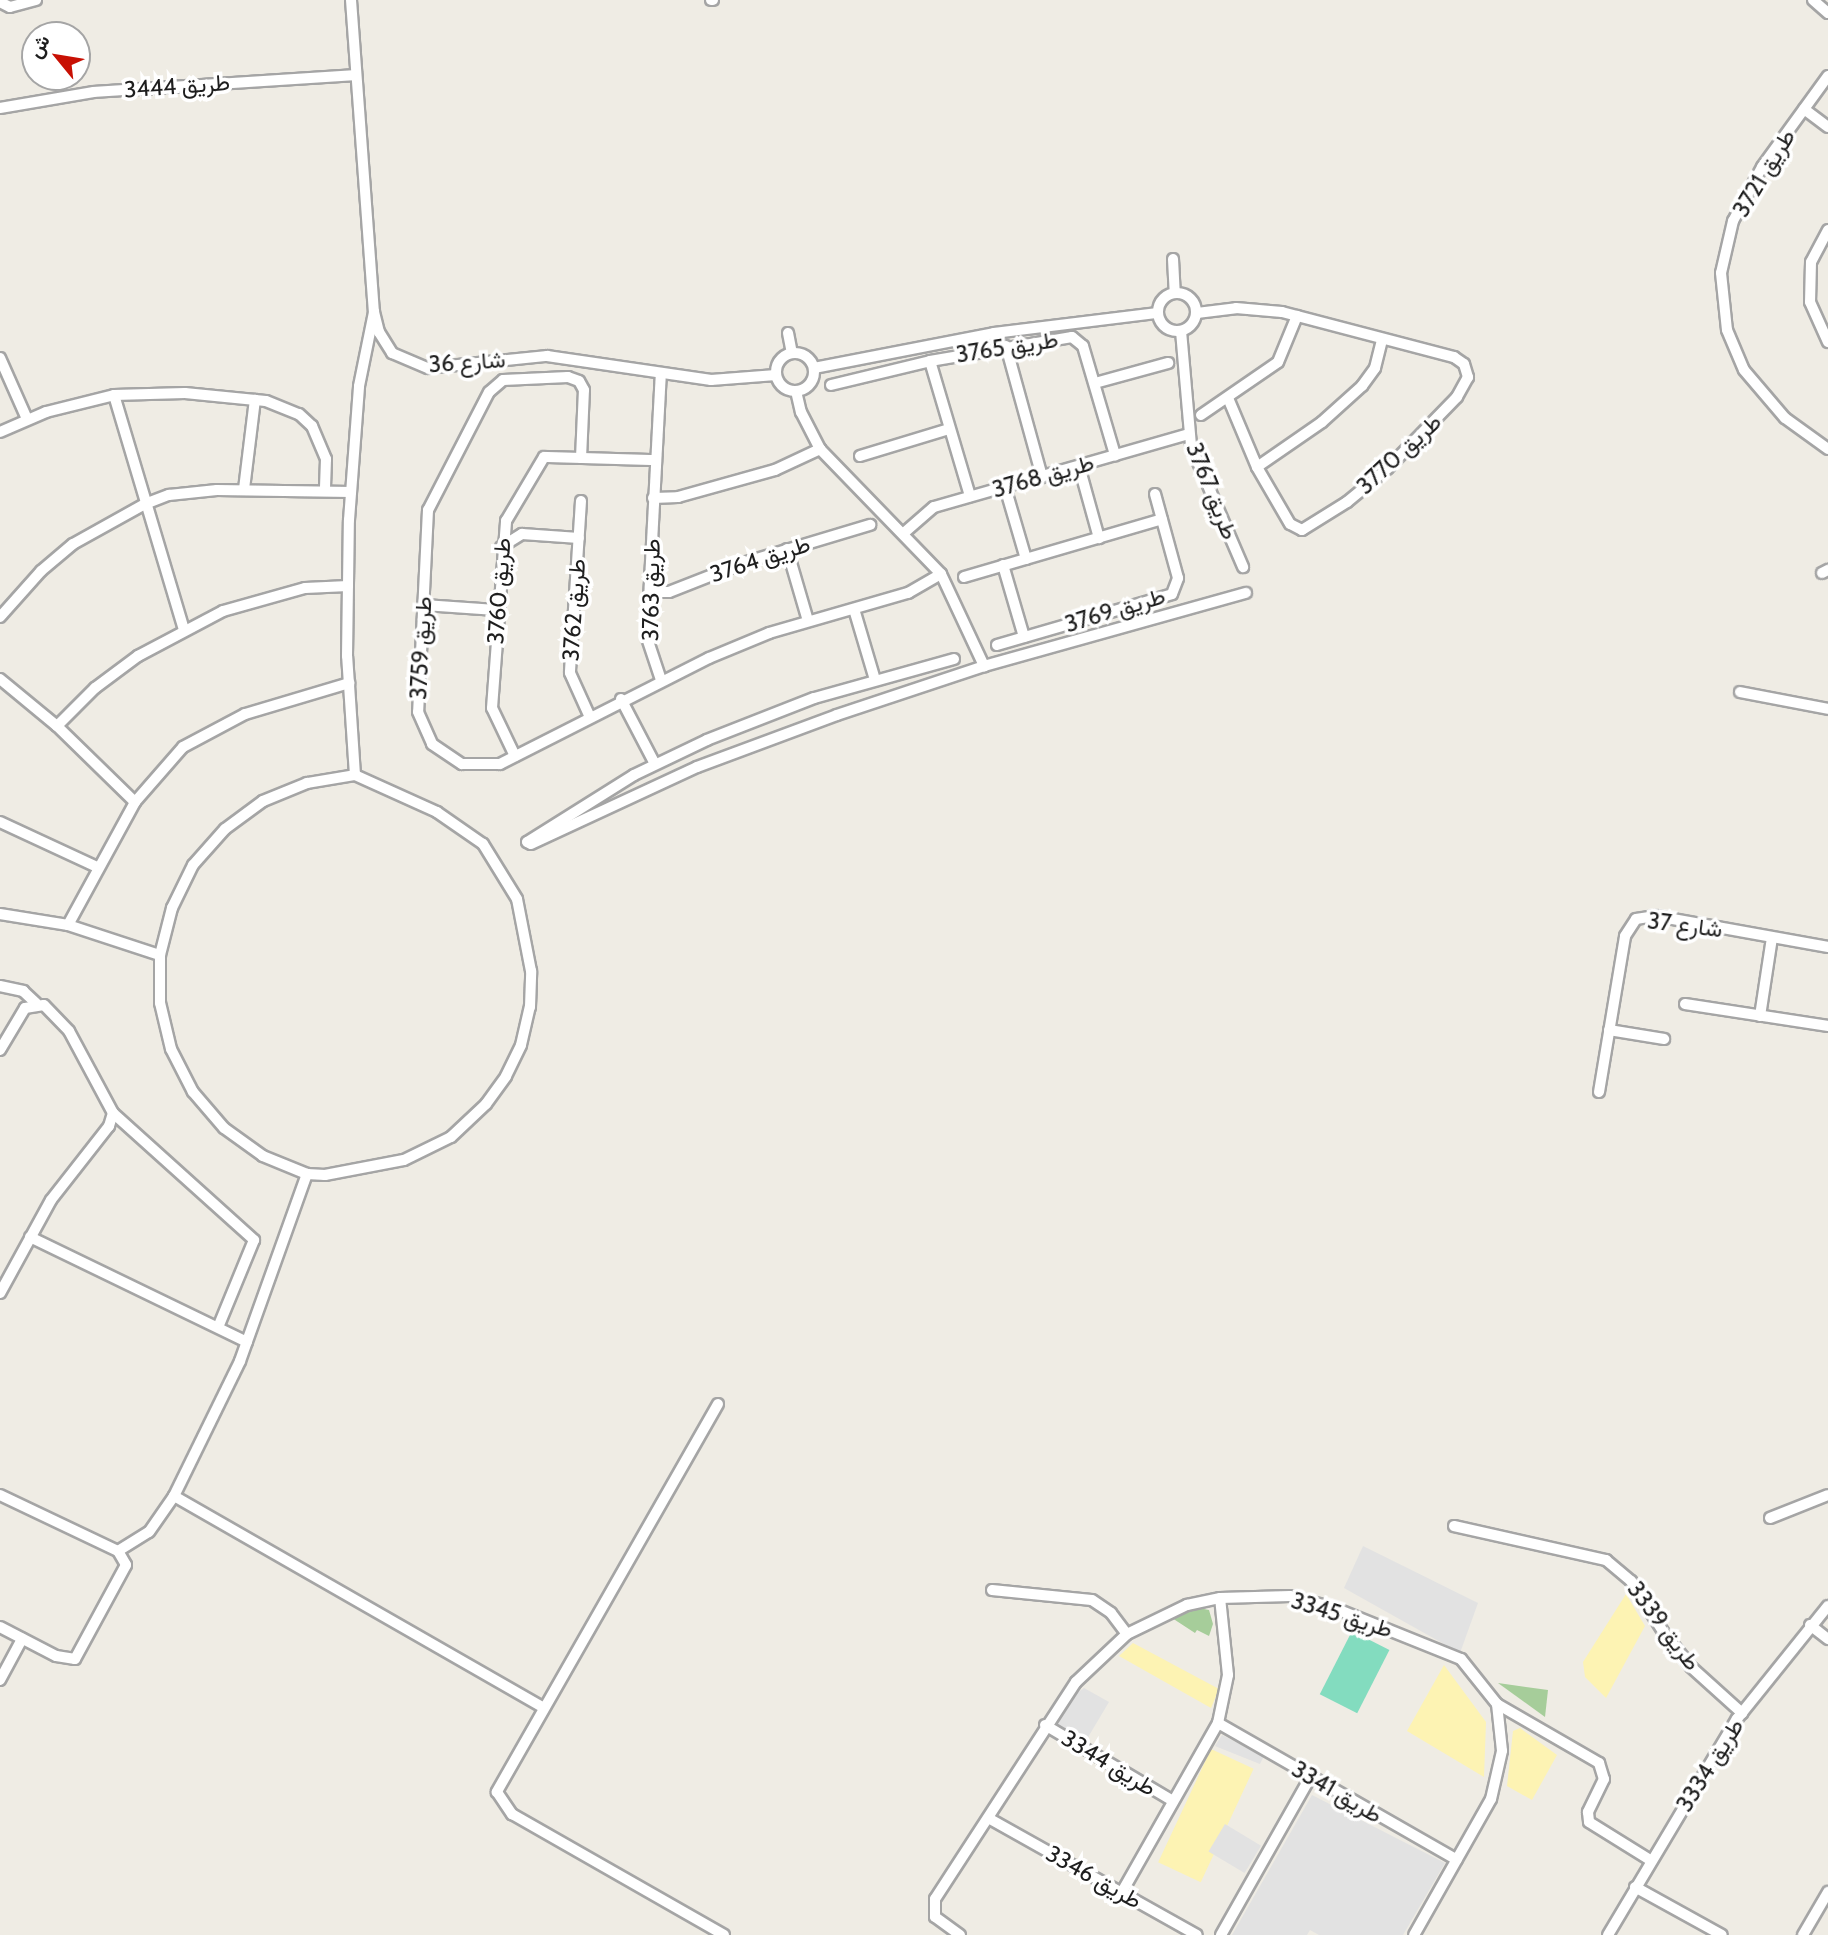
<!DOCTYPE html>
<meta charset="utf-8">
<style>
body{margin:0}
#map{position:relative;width:1828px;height:1935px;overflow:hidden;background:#efece4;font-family:Cabin,Vazirmatn,sans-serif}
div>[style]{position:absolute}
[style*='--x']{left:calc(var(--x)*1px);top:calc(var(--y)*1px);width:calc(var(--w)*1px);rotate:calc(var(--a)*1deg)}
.forest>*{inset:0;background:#a6cd9a}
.sand>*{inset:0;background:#fdf3b3;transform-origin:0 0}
.pitch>*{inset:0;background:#83dcbf;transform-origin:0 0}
.parking>*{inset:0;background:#e2e2e2;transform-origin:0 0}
.roads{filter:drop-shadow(2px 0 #a5a5a5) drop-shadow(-2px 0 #a5a5a5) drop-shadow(0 2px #a5a5a5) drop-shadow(0 -2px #a5a5a5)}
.minor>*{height:10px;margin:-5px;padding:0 5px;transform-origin:5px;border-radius:5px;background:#fff}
.minor>.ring{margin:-5px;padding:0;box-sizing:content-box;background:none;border:10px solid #fff;border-radius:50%}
span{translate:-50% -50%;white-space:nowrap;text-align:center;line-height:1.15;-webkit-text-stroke:7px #fff;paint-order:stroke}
.street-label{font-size:23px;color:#1e1e1e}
.north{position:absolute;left:21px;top:21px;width:70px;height:70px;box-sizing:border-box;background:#fff;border:2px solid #a5a5a5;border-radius:50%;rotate:300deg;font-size:19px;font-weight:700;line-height:28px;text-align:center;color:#1e1e1e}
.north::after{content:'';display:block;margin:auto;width:24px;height:32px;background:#c81004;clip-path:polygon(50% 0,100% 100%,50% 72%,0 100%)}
</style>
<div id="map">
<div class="forest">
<div style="clip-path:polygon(1189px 1606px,1209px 1610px,1213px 1624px,1209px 1636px,1197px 1630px,1195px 1633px,1172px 1618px)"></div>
<div style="clip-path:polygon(1498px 1683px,1548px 1690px,1545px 1717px)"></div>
</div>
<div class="sand">
<div style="clip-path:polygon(1626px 1594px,1645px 1626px,1606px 1698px,1585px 1677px,1583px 1662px)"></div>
<div style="clip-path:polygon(1133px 1643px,1219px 1689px,1211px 1708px,1119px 1656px)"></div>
<div style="clip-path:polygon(1444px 1665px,1486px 1722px,1484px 1777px,1407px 1731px)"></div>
<div style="clip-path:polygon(1520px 1728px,1557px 1755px,1532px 1800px,1507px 1786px,1513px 1731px)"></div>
<div style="left:1211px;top:1749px;width:47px;height:125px;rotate:25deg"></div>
</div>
<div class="pitch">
<div style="left:1352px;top:1631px;width:42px;height:71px;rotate:27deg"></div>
</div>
<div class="parking">
<div style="clip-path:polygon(1363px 1546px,1478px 1603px,1460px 1653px,1344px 1588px)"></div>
<div style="clip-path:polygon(1084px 1688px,1109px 1702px,1084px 1744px,1059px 1728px,1056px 1720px,1069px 1699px)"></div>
<div style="clip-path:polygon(1222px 1735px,1264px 1756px,1260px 1764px,1215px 1746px)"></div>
<div style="clip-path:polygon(1312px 1795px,1445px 1863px,1403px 1935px,1319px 1935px,1310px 1930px,1307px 1935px,1232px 1935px)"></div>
<div style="left:1225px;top:1824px;width:42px;height:32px;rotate:31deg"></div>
</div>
<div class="roads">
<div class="minor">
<div style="--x:351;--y:0;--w:313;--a:85.8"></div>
<div style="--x:374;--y:312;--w:21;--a:76"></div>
<div style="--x:379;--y:332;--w:25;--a:58"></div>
<div style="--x:392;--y:353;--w:39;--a:23"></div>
<div style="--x:428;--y:368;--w:120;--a:-5.8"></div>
<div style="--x:547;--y:356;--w:166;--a:8.3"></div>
<div style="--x:711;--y:380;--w:65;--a:-4.4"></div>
<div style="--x:711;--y:0;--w:2;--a:0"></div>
<div style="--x:1813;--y:0;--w:20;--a:41"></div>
<div style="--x:0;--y:2;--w:11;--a:27"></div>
<div style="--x:10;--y:7;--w:27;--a:-15"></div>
<div style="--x:1828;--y:76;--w:112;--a:126"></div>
<div style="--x:1762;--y:167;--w:61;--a:118.2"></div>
<div style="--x:1733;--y:221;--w:53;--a:103"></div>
<div style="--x:1721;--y:273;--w:57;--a:84"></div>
<div style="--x:1727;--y:330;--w:43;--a:67"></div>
<div style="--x:1744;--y:370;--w:63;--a:49.5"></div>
<div style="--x:1785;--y:418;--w:53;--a:35.8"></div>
<div style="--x:0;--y:108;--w:95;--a:-9.7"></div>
<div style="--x:94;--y:92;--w:262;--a:-3.7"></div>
<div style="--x:1804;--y:109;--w:30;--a:37"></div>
<div style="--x:1828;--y:230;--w:36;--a:118"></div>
<div style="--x:1811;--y:262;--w:40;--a:91.4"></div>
<div style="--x:1810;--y:302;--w:44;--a:65.8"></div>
<div style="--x:1173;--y:259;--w:34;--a:87"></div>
<div class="ring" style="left:1158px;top:293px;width:28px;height:28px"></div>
<div style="--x:1197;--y:313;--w:39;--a:-7"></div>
<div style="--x:1236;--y:308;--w:46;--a:5"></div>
<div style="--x:1282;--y:312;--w:178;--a:14.7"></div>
<div style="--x:1454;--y:357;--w:12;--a:35"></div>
<div style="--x:1464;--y:364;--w:14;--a:73"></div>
<div style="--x:1468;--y:377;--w:23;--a:119"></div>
<div style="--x:1457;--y:397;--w:100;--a:134.2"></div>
<div style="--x:1387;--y:469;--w:52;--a:140.5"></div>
<div style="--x:1347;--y:502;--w:53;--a:148.1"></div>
<div style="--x:1302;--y:530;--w:13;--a:-153"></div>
<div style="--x:1290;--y:524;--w:66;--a:-120.1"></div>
<div style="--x:1257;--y:467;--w:75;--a:-112.8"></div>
<div style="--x:1181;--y:331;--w:115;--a:85"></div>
<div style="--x:1191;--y:446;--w:132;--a:66.7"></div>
<div style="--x:788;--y:333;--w:20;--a:79"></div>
<div style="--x:1006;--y:346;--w:136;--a:74.6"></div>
<div class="ring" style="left:776px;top:353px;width:28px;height:28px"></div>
<div style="--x:0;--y:358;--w:67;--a:66.1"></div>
<div style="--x:930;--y:361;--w:141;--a:73.5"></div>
<div style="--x:814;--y:368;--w:183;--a:-11"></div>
<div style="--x:994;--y:333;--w:165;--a:-7"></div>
<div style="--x:1095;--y:383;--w:76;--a:-15.3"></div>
<div style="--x:831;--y:385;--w:102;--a:-13.6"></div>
<div style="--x:930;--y:361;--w:144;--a:-9.6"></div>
<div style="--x:1072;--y:337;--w:14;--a:39"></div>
<div style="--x:1083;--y:346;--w:114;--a:73.6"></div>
<div style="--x:796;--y:391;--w:22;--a:77"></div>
<div style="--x:801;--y:412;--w:42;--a:62.8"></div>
<div style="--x:820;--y:449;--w:174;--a:45.9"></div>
<div style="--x:941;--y:574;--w:102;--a:64.9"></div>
<div style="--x:114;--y:395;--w:245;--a:73.4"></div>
<div style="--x:1201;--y:415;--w:93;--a:-34.5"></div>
<div style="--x:1278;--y:362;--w:50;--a:-67.6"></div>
<div style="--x:0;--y:432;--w:50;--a:-23.5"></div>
<div style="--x:46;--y:412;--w:70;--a:-14"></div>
<div style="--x:114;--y:395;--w:71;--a:-1.6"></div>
<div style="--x:185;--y:393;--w:81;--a:5.6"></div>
<div style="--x:266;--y:401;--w:35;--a:22"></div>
<div style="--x:299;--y:414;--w:18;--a:43"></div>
<div style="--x:312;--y:426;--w:36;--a:67"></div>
<div style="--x:326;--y:459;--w:32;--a:92"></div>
<div style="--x:860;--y:456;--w:93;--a:-16.9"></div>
<div style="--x:581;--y:458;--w:68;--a:-87.5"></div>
<div style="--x:584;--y:390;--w:10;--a:-119"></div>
<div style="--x:579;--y:381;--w:12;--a:-160"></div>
<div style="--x:568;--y:377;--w:65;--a:177.4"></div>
<div style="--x:503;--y:380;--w:18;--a:139"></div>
<div style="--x:489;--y:392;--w:133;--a:117.3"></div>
<div style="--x:428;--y:510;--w:202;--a:92.8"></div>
<div style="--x:418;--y:712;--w:35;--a:66"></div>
<div style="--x:432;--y:744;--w:36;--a:34"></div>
<div style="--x:462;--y:764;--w:38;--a:0"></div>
<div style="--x:500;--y:764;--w:234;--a:-26.9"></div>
<div style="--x:709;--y:658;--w:65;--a:-22.6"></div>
<div style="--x:769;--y:633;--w:145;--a:-16.1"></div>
<div style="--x:908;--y:593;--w:38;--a:-30"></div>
<div style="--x:1079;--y:466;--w:75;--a:74.5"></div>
<div style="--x:1257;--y:467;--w:79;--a:-34.7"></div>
<div style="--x:1322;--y:422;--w:54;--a:-42"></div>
<div style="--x:1362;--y:386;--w:22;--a:-54"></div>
<div style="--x:1375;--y:368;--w:29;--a:-76"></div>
<div style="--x:1005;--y:487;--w:75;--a:73.7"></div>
<div style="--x:244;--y:489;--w:90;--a:-83"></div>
<div style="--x:653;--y:498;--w:25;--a:-2"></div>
<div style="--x:678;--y:497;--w:101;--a:-15.6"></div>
<div style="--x:775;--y:470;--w:50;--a:-25"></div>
<div style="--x:581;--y:501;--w:172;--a:93.7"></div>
<div style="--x:570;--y:673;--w:46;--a:65.7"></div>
<div style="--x:905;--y:532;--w:38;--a:-41"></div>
<div style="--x:934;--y:507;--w:265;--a:-16"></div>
<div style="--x:501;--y:547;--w:25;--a:-32"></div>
<div style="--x:522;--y:534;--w:57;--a:4"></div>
<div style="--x:787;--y:549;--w:75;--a:73.7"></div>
<div style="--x:1003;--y:565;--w:75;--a:73.7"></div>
<div style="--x:1822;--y:573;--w:7;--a:-27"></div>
<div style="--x:964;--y:577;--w:206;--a:-16.3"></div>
<div style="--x:650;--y:592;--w:19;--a:0"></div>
<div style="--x:669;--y:592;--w:79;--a:-21.4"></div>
<div style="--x:743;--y:563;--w:133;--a:-16.7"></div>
<div style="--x:424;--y:605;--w:72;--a:4"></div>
<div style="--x:854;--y:609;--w:74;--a:73.5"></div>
<div style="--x:0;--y:617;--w:62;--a:-48.3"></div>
<div style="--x:41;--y:571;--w:42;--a:-40.2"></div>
<div style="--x:73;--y:544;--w:82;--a:-29.1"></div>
<div style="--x:145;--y:504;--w:26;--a:-21"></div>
<div style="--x:169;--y:495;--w:48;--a:-5.9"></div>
<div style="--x:217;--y:490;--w:134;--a:0.9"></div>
<div style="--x:997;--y:645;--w:182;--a:-16.2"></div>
<div style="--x:1172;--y:594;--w:17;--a:-69"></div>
<div style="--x:1178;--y:578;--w:87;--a:-105.3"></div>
<div style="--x:954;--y:659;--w:145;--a:164.4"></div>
<div style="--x:814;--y:698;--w:115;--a:158.6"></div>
<div style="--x:707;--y:740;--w:81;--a:154.4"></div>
<div style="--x:634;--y:775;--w:126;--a:147.9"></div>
<div style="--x:527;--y:842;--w:4;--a:27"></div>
<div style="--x:531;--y:844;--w:183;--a:-24.9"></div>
<div style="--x:697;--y:767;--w:149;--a:-20.4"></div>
<div style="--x:837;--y:715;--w:155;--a:-18.4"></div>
<div style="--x:984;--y:666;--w:272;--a:-15.6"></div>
<div style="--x:0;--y:679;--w:74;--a:39.5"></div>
<div style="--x:57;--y:726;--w:109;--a:44.3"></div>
<div style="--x:661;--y:680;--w:44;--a:-108.4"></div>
<div style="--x:647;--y:638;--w:265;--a:-87"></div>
<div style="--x:1740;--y:692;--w:90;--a:10.9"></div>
<div style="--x:621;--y:699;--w:73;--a:62.4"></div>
<div style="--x:57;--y:726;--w:54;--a:-45"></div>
<div style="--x:95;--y:688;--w:54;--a:-36.7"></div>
<div style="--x:138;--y:656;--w:96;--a:-27.9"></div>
<div style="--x:223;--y:611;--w:85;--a:-15.7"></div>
<div style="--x:305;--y:588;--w:43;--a:-2.7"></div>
<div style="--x:515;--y:756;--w:53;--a:-115.6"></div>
<div style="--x:492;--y:708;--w:188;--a:-85.7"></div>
<div style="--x:506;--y:521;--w:74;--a:-59.3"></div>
<div style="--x:544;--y:457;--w:110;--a:1.6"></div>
<div style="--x:0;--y:822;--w:107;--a:24.9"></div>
<div style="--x:0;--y:914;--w:69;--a:9.2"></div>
<div style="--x:68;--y:925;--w:97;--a:18.1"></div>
<div style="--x:68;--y:925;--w:140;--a:-61.4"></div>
<div style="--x:135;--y:802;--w:73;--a:-48.9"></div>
<div style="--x:183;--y:747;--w:70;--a:-28"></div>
<div style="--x:245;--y:714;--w:109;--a:-16.6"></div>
<div style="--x:0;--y:986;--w:24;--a:12"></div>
<div style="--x:23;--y:991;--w:18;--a:43"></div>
<div style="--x:1685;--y:1004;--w:145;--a:8.7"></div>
<div style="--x:1760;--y:1016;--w:79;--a:-81.3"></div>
<div style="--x:1609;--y:1030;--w:56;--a:9.3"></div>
<div style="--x:0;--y:1050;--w:49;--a:-59.2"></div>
<div style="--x:25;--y:1008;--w:19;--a:-9"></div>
<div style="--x:44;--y:1005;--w:36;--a:46"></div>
<div style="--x:69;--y:1031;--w:93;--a:61.8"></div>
<div style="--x:113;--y:1113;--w:14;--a:107"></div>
<div style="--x:109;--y:1126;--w:94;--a:128.1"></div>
<div style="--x:51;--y:1200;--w:106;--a:118.7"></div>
<div style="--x:1599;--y:1092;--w:158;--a:-80.5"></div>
<div style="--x:1625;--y:936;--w:20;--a:-57"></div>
<div style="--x:1636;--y:919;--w:20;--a:-9"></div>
<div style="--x:1656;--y:916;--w:175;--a:10.2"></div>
<div style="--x:113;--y:1113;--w:190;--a:42"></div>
<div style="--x:254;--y:1240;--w:92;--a:112.4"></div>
<div style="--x:307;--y:1174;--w:48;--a:-157.8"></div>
<div style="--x:263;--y:1156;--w:48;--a:-144.3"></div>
<div style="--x:224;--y:1128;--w:48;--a:-130.7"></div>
<div style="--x:193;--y:1092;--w:48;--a:-117.1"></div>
<div style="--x:171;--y:1049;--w:47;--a:-103.4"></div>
<div style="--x:160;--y:1003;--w:48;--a:-90"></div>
<div style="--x:160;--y:955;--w:49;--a:-75.7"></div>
<div style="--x:172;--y:908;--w:48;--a:-64"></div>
<div style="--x:193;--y:865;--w:48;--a:-48.4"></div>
<div style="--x:225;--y:829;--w:47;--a:-36.4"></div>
<div style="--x:263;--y:801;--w:48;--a:-22.2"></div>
<div style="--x:307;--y:783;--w:49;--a:-9.5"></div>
<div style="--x:30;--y:1237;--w:241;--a:25.8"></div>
<div style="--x:718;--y:1404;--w:447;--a:119.7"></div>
<div style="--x:497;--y:1792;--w:27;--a:56"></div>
<div style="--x:512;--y:1814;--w:244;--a:29.7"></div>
<div style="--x:0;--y:1495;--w:131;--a:25.4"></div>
<div style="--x:118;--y:1551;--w:16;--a:60"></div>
<div style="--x:126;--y:1565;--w:107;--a:118.5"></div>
<div style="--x:75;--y:1659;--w:19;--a:-171"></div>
<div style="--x:56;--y:1656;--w:63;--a:-152.6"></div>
<div style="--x:174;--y:1496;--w:425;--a:29.8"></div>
<div style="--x:1770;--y:1518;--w:62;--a:-21.6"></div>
<div style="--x:1454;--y:1526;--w:156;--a:12.6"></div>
<div style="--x:1606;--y:1560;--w:33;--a:40"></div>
<div style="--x:1631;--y:1581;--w:62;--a:57.6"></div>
<div style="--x:1664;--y:1633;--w:43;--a:51.5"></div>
<div style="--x:1691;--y:1667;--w:69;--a:42"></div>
<div style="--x:118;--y:1551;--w:36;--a:-32"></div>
<div style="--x:149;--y:1532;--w:44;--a:-55.2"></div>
<div style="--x:174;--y:1496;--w:150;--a:-63.9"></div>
<div style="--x:240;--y:1361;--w:199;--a:-70.3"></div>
<div style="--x:307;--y:1174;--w:18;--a:3"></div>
<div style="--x:325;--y:1175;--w:80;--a:-10.8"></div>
<div style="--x:404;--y:1160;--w:52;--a:-26.1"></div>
<div style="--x:451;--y:1137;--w:48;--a:-43.3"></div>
<div style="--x:486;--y:1104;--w:34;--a:-54"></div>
<div style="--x:506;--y:1076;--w:34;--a:-64"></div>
<div style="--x:521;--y:1045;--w:39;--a:-77"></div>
<div style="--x:530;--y:1007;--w:36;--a:-88"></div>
<div style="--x:531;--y:971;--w:73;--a:-101"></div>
<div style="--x:517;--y:899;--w:65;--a:-121.7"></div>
<div style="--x:483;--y:844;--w:56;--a:-145.2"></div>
<div style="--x:437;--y:812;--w:90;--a:-155.7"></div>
<div style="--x:355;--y:775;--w:119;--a:-93.8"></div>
<div style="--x:347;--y:656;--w:136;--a:-89.2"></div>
<div style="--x:349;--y:520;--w:134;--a:-85.7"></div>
<div style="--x:359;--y:386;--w:76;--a:-78.5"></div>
<div style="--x:992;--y:1590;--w:100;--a:5.7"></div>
<div style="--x:1092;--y:1600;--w:23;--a:34"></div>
<div style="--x:1111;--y:1613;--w:26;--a:53"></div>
<div style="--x:1810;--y:1625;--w:23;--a:38"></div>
<div style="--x:0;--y:1680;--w:47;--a:-61.8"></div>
<div style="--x:1497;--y:1704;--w:118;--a:30"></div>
<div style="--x:1599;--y:1763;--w:17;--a:73"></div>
<div style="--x:1604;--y:1779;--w:37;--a:116"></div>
<div style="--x:1588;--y:1812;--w:10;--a:84"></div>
<div style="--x:1589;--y:1822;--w:72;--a:31.9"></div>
<div style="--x:1218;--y:1723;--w:275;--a:29.8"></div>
<div style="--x:1045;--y:1725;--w:149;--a:30.7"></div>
<div style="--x:990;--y:1819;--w:237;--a:29.3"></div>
<div style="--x:1635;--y:1887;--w:99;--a:28.9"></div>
<div style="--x:1122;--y:1892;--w:194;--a:-60.4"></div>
<div style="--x:1218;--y:1723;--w:49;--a:-78.2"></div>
<div style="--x:1228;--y:1675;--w:77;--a:-95.9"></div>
<div style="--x:960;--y:1935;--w:31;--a:-144"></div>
<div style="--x:935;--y:1917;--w:18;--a:-90"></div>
<div style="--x:935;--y:1899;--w:259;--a:-57"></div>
<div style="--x:1076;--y:1682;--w:70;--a:-43.3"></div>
<div style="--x:1127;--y:1634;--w:67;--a:-25.8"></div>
<div style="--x:1187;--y:1605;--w:34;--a:-12"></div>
<div style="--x:1220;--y:1598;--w:70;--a:-1.6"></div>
<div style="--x:1290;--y:1596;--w:46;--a:15.3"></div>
<div style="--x:1334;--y:1608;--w:137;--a:21.9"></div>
<div style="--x:1461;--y:1659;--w:58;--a:51.3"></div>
<div style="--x:1497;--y:1704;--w:47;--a:83.9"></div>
<div style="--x:1502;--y:1751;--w:49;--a:102.9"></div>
<div style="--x:1491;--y:1799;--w:156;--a:119.5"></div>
<div style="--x:1221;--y:1935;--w:183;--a:-60.5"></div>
<div style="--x:1608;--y:1935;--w:252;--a:-59.2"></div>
<div style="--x:1737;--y:1719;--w:145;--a:-51.2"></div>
<div style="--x:1803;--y:1935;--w:50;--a:-59.8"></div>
</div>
</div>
<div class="street-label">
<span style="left:177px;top:86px;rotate:-4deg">طريق 3444</span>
<span style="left:1764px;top:173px;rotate:-59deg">طريق 3721</span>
<span style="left:1007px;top:347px;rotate:-9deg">طريق 3765</span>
<span style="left:467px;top:362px;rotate:-4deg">شارع 36</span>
<span style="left:1399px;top:454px;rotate:-43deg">طريق 3770</span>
<span style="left:1043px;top:476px;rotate:-16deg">طريق 3768</span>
<span style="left:1212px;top:491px;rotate:68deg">طريق 3767</span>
<span style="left:760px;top:559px;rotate:-18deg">طريق 3764</span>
<span style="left:651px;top:590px;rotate:-89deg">طريق 3763</span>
<span style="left:499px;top:591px;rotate:-86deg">طريق 3760</span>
<span style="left:574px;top:610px;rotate:-86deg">طريق 3762</span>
<span style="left:1115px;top:610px;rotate:-17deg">طريق 3769</span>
<span style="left:421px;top:648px;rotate:-87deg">طريق 3759</span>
<span style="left:1685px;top:925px;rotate:7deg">شارع 37</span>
<span style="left:1342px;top:1615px;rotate:17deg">طريق 3345</span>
<span style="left:1664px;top:1626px;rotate:53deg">طريق 3339</span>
<span style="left:1109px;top:1763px;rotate:31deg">طريق 3344</span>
<span style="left:1710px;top:1765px;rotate:-58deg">طريق 3334</span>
<span style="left:1337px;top:1792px;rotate:30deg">طريق 3341</span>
<span style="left:1094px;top:1877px;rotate:29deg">طريق 3346</span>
</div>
<div class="north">ش</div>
</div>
